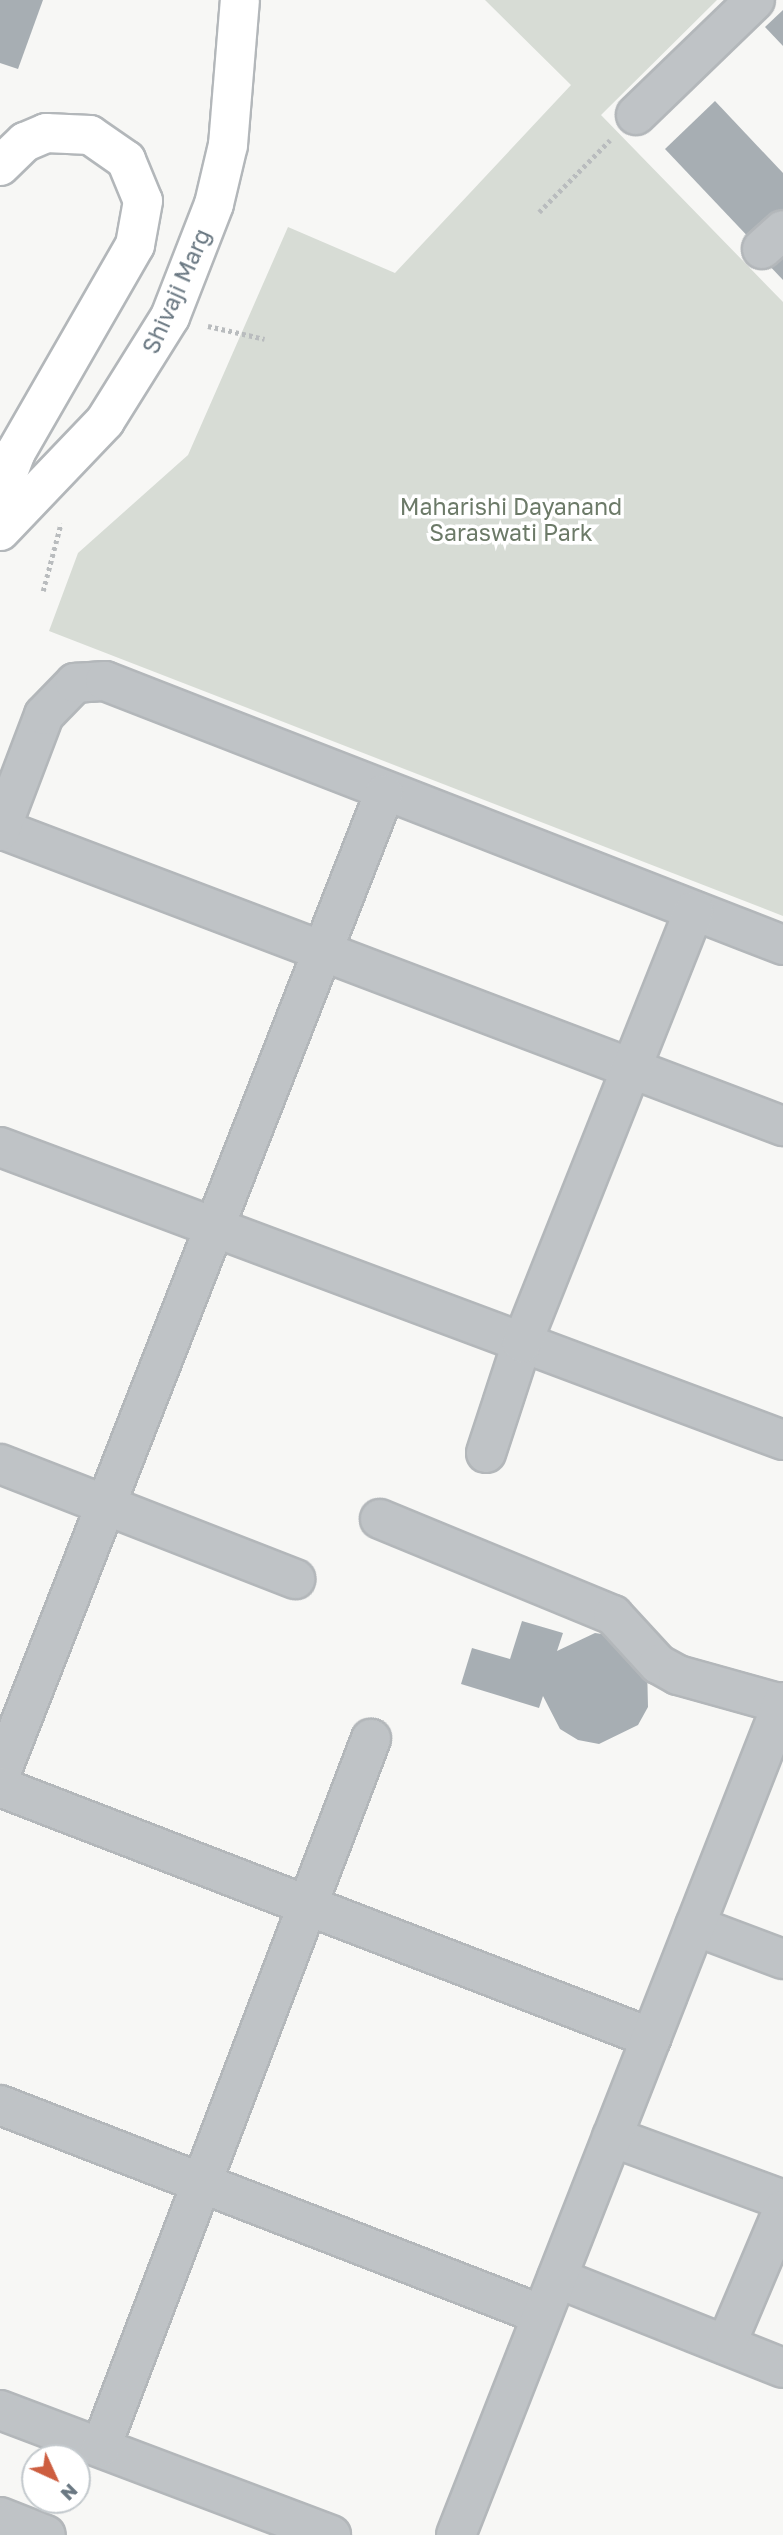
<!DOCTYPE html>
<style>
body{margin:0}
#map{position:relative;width:783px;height:2535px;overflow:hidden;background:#f7f7f5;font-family:"Golos Text",sans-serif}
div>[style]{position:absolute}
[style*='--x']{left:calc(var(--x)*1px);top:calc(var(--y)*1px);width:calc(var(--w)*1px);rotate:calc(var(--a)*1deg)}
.green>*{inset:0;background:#d7dcd5}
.building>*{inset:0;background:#a7aeb3}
.path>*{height:4.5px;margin-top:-2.25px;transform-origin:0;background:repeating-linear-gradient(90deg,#b9bcbe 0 3.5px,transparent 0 7px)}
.roads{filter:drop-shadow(2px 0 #b3b7ba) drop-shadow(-2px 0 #b3b7ba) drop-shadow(0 2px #b3b7ba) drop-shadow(0 -2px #b3b7ba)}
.minor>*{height:38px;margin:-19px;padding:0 19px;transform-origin:19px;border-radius:19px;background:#bfc3c6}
.major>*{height:38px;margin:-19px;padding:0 19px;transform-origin:19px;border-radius:19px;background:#fff}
span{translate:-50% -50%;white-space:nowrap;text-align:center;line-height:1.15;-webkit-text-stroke:7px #fff;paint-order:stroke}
.street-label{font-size:23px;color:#6a7882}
.park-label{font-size:23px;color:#6c7a68}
.north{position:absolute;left:21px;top:2444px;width:70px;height:70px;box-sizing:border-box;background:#fff;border:2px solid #c3c9cd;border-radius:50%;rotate:135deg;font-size:19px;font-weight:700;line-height:28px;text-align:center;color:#6a7882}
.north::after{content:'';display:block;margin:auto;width:24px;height:32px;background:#cd5e40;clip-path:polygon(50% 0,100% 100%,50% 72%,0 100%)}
</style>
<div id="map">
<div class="green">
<div style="clip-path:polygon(485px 0,717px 0,601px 115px,783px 302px,783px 916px,49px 631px,78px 553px,188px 455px,288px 227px,395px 273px,571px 85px)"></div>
</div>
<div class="building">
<div style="clip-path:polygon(0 0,43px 0,18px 69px,0 63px)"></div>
<div style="clip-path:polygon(783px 10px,783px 46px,765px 27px)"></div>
<div style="clip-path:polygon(715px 101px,783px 173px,783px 217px,755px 244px,665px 149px)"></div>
<div style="clip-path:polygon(783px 243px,783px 280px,765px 261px)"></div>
<div style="clip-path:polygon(522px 1621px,563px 1633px,557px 1651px,595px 1633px,616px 1636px,647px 1665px,648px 1707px,638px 1725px,599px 1744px,578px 1740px,560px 1729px,543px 1696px,539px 1708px,461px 1684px,472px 1648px,510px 1659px)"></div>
</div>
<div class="path">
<div style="--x:539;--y:212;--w:101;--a:-45.4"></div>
<div style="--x:208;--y:326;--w:58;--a:12.8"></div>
<div style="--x:43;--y:591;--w:70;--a:-75.2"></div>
</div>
<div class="roads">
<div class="minor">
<div style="--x:636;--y:115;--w:165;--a:-44"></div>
<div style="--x:762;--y:249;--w:28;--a:-42"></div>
<div style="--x:1;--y:829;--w:837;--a:20.8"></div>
<div style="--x:0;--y:831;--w:124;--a:-69.2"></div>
<div style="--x:44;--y:715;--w:45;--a:-45.9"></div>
<div style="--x:75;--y:683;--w:30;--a:-4"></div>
<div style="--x:105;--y:681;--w:728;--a:21.27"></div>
<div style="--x:0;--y:1147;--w:836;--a:20.52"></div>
<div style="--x:486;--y:1453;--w:116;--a:-71.9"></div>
<div style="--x:522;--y:1343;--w:465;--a:-68.3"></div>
<div style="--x:0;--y:1464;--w:317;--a:21.3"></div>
<div style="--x:380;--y:1519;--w:252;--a:22.4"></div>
<div style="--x:613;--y:1615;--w:67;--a:47.4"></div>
<div style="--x:658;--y:1664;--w:23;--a:29"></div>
<div style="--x:678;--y:1675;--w:108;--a:15.6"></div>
<div style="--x:0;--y:1775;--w:1053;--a:-68.62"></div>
<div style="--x:0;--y:1787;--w:698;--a:21.08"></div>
<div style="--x:695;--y:1926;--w:94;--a:20.6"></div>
<div style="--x:0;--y:2105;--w:581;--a:21.18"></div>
<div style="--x:612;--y:2137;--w:182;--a:20.2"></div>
<div style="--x:557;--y:2278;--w:243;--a:21.7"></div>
<div style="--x:726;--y:2345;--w:147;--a:-67.1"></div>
<div style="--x:0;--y:2410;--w:354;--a:20.7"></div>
<div style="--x:101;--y:2447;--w:758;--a:-69.13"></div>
<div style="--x:0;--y:2517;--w:49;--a:21.4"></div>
<div style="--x:456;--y:2535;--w:895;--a:-68.57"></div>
</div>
<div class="major">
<div style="--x:0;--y:166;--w:35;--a:-44"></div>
<div style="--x:25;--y:142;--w:23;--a:-23"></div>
<div style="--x:46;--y:133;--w:44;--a:2.6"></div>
<div style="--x:90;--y:135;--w:44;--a:34.8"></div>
<div style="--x:126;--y:160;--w:44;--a:67.5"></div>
<div style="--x:143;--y:201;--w:45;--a:100.3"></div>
<div style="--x:135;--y:245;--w:239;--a:119.9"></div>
<div style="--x:16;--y:452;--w:45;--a:110.9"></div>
<div style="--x:0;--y:531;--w:152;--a:-46.3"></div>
<div style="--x:105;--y:421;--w:123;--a:-58"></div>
<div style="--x:170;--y:317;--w:121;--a:-68.7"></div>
<div style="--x:214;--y:204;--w:61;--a:-76.7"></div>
<div style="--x:228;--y:145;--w:145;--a:-85.3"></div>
</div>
</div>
<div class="street-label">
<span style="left:176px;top:291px;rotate:-66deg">Shivaji Marg</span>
</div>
<div class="park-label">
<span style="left:511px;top:519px">Maharishi Dayanand<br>Saraswati Park</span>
</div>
<div class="north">N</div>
</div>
